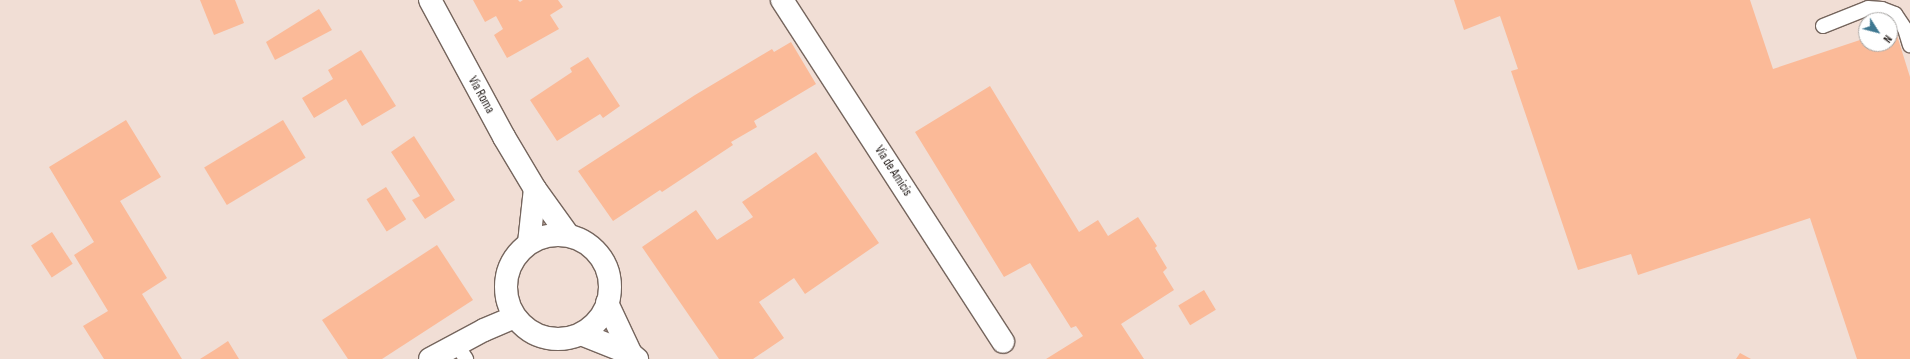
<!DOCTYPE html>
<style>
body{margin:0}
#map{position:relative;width:1910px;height:359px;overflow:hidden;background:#f1ded5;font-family:"Sofia Sans Condensed",sans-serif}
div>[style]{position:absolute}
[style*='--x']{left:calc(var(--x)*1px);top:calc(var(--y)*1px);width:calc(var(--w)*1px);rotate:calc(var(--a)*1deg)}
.building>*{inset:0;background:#fbba98;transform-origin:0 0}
.roads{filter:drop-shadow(1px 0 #75655d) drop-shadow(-1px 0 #75655d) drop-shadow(0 1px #75655d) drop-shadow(0 -1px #75655d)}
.lane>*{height:14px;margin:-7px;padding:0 7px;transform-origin:7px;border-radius:7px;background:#fff}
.street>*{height:22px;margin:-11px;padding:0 11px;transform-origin:11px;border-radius:11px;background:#fff}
.secondary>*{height:22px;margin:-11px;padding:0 11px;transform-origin:11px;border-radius:11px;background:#fff}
.secondary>.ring{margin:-11px;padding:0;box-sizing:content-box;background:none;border:22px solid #fff;border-radius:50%}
span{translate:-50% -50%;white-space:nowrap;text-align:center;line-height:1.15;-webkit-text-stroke:3.5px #fff;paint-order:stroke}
.street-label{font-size:13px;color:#241d1a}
.north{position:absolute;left:1858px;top:12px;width:40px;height:40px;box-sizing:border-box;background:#fff;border:1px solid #a7a5a3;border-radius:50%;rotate:126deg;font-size:11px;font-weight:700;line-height:16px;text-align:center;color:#241d1a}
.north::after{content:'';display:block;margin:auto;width:14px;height:18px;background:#3f7891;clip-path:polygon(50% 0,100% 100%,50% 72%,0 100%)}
</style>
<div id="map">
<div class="building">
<div style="clip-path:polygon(200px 0,235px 0,244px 23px,214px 35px)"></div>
<div style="clip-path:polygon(473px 0,518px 0,520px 2px,523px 0,558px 0,563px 7px,550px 15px,559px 29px,507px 58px,494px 35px,503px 29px,496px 16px,485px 22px)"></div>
<div style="clip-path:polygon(1454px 0,1750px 0,1773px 69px,1866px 38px,1866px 44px,1890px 44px,1890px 30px,1895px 29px,1910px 77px,1910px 359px,1857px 359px,1810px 218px,1638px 275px,1631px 254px,1578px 270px,1511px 71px,1518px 69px,1500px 16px,1464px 30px)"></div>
<div style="clip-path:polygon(319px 9px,332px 30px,275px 60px,266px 42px)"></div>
<div style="clip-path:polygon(791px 42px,816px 84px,754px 121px,757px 127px,731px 142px,733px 145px,662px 192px,660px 190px,613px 221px,578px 171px,695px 95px,772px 49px,774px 52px)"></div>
<div style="clip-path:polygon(361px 50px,396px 106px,362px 126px,346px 99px,314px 118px,302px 98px,333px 79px,328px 70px)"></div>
<div style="clip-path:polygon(588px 57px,620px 106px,603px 118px,600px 114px,557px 141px,530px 100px,572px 72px,570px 68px)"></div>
<div style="clip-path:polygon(990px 86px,1079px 232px,1098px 220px,1108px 236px,1138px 217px,1157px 246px,1155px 248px,1167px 268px,1163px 272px,1174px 290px,1121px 324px,1144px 359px,1046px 359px,1083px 336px,1076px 326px,1071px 328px,1030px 263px,1004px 277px,915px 132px)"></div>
<div style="clip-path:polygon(126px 120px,161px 177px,120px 201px,167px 278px,142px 294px,182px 359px,104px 359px,83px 326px,108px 311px,74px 255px,94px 242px,49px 167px)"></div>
<div style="left:283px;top:120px;width:44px;height:92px;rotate:59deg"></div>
<div style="clip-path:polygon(414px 136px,455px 200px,425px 219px,412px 200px,420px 196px,391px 152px)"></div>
<div style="clip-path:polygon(816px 152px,879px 243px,805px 294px,794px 278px,759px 302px,784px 338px,753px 359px,719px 359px,642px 247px,696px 210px,717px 240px,753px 217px,742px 202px)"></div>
<div style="left:386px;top:187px;width:38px;height:23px;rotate:58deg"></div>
<div style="left:52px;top:232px;width:38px;height:25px;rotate:57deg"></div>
<div style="clip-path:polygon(437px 245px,473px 300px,382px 359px,348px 359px,322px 320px)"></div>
<div style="left:1204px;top:290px;width:23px;height:30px;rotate:59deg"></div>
<div style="clip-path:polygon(228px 341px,239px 359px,200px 359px,216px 349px)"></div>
<div style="clip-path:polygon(1740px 353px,1751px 359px,1736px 359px)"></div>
</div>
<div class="roads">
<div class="lane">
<div style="--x:1823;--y:26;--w:48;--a:-21.8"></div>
<div style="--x:1868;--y:8;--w:14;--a:4"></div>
<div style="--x:1882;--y:9;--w:14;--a:21"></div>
<div style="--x:1895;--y:14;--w:18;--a:56"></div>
<div style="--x:1905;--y:29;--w:17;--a:73"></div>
<div style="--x:456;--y:344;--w:18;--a:56"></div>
</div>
<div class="street">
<div style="--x:782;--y:0;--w:407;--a:57.1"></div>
<div style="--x:430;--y:359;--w:61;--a:-28.2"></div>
<div style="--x:484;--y:330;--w:33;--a:-23"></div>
</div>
<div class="secondary">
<div style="--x:430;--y:0;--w:156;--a:61.6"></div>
<div style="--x:504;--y:137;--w:61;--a:59.2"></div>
<div style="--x:535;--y:189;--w:57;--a:54.3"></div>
<div class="ring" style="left:506px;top:235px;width:82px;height:82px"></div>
<div style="--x:529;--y:243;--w:54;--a:-83.7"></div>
<div style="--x:607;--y:303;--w:56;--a:64.8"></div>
<div style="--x:581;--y:334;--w:54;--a:21.8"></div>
<div style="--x:631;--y:354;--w:8;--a:40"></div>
</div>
</div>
<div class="street-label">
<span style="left:481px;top:95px;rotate:61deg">Via Roma</span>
<span style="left:893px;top:171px;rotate:57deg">Via de Amicis</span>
</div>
<div class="north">N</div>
</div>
